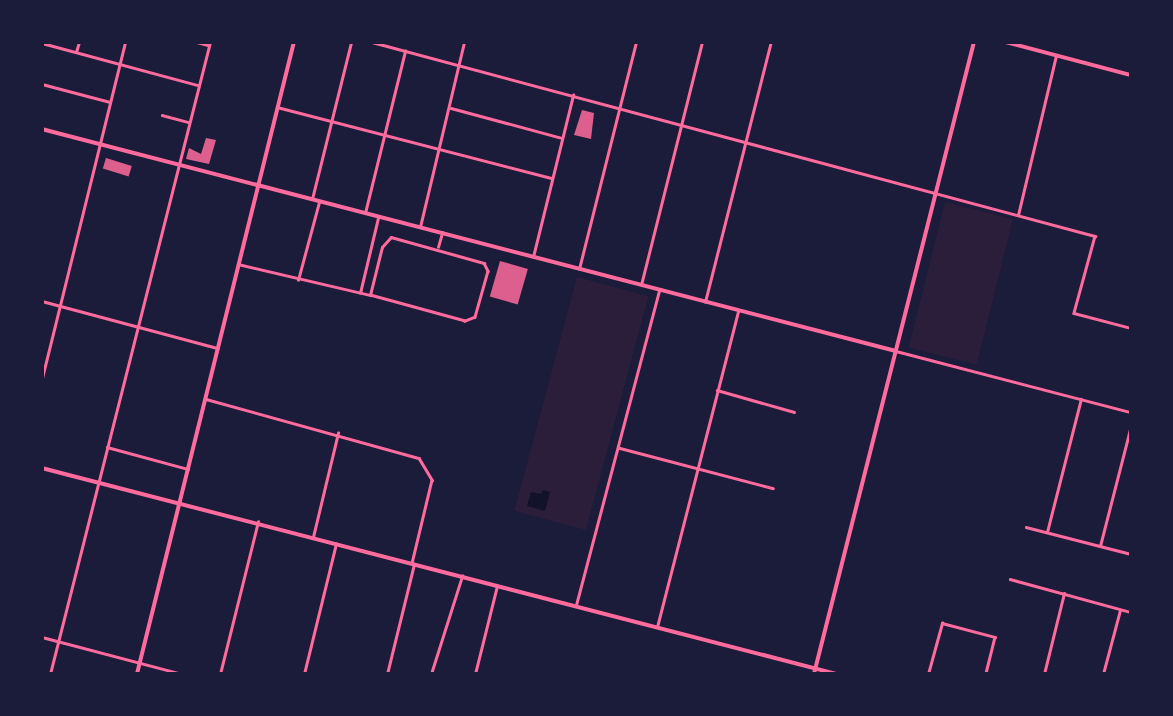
<!DOCTYPE html>
<style>
body{margin:0}
#map{position:relative;width:1173px;height:716px;overflow:hidden;background:#1b1b3a;font-family:Arial,sans-serif}
div>[style]{position:absolute}
[style*='--x']{left:calc(var(--x)*1px);top:calc(var(--y)*1px);width:calc(var(--w)*1px);rotate:calc(var(--a)*1deg)}
.green>*{inset:0;background:#2a1e3b;transform-origin:0 0}
.water>*{inset:0;background:#12122b}
.building>*{inset:0;background:#dd5f8e;transform-origin:0 0}
.minor>*{height:2.5px;margin:-1.25px;padding:0 1.25px;transform-origin:1.25px;border-radius:1.25px;background:#ff6b9d}
.tertiary>*{height:3.5px;margin:-1.75px;padding:0 1.75px;transform-origin:1.75px;border-radius:1.75px;background:#ff6b9d}
span{translate:-50% -50%;white-space:nowrap;text-align:center;line-height:1.15;-webkit-text-stroke:5px #1b1b3a;paint-order:stroke}
.frame{position:absolute;inset:0;border:44px solid #1b1b3a;pointer-events:none}
</style>
<div id="map">
<div class="green">
<div style="left:945px;top:202px;width:70px;height:150px;rotate:14deg"></div>
<div style="left:577px;top:277px;width:74px;height:242px;rotate:15deg"></div>
</div>
<div class="water">
<div style="clip-path:polygon(543px 490px,550px 492px,545px 511px,527px 506px,531px 492px,541px 494px)"></div>
</div>
<div class="building">
<div style="clip-path:polygon(582px 110px,594px 113px,591px 139px,574px 135px)"></div>
<div style="clip-path:polygon(206px 138px,216px 140px,209px 164px,186px 159px,189px 148px,201px 154px)"></div>
<div style="left:106px;top:158px;width:27px;height:11px;rotate:17deg"></div>
<div style="left:500px;top:261px;width:29px;height:37px;rotate:16deg"></div>
</div>
<div class="minor">
<div style="--x:197;--y:42;--w:11;--a:15"></div>
<div style="--x:372;--y:42;--w:749;--a:15.02"></div>
<div style="--x:1095;--y:236;--w:80;--a:105.3"></div>
<div style="--x:1074;--y:313;--w:59;--a:14.7"></div>
<div style="--x:42;--y:43;--w:162;--a:15.1"></div>
<div style="--x:76;--y:52;--w:10;--a:-73"></div>
<div style="--x:42;--y:84;--w:70;--a:14.8"></div>
<div style="--x:277;--y:107;--w:284;--a:14.5"></div>
<div style="--x:451;--y:108;--w:115;--a:15.1"></div>
<div style="--x:162;--y:115;--w:28;--a:15"></div>
<div style="--x:312;--y:199;--w:162;--a:-76"></div>
<div style="--x:365;--y:213;--w:167;--a:-76.1"></div>
<div style="--x:1018;--y:215;--w:164;--a:-76.6"></div>
<div style="--x:420;--y:227;--w:190;--a:-76.6"></div>
<div style="--x:391;--y:237;--w:97;--a:15.6"></div>
<div style="--x:484;--y:263;--w:9;--a:63"></div>
<div style="--x:488;--y:271;--w:48;--a:105.8"></div>
<div style="--x:475;--y:317;--w:11;--a:158"></div>
<div style="--x:465;--y:321;--w:98;--a:-164.7"></div>
<div style="--x:370;--y:295;--w:49;--a:-76"></div>
<div style="--x:382;--y:247;--w:13;--a:-48"></div>
<div style="--x:438;--y:247;--w:15;--a:-74"></div>
<div style="--x:533;--y:257;--w:167;--a:-76.1"></div>
<div style="--x:238;--y:264;--w:136;--a:13.2"></div>
<div style="--x:579;--y:269;--w:234;--a:-75.9"></div>
<div style="--x:298;--y:280;--w:81;--a:-74.9"></div>
<div style="--x:641;--y:285;--w:251;--a:-75.9"></div>
<div style="--x:360;--y:293;--w:77;--a:-76.5"></div>
<div style="--x:42;--y:301;--w:182;--a:15"></div>
<div style="--x:705;--y:302;--w:268;--a:-75.8"></div>
<div style="--x:896;--y:351;--w:243;--a:14.6"></div>
<div style="--x:42;--y:378;--w:346;--a:-76.1"></div>
<div style="--x:717;--y:390;--w:80;--a:15.9"></div>
<div style="--x:206;--y:399;--w:221;--a:15.5"></div>
<div style="--x:419;--y:458;--w:26;--a:59"></div>
<div style="--x:432;--y:480;--w:85;--a:103.5"></div>
<div style="--x:107;--y:447;--w:84;--a:15.2"></div>
<div style="--x:620;--y:448;--w:158;--a:14.7"></div>
<div style="--x:1026;--y:527;--w:108;--a:14.4"></div>
<div style="--x:1047;--y:532;--w:137;--a:-75.7"></div>
<div style="--x:313;--y:537;--w:107;--a:-76.5"></div>
<div style="--x:1100;--y:546;--w:125;--a:-75.6"></div>
<div style="--x:1010;--y:579;--w:125;--a:15.3"></div>
<div style="--x:576;--y:605;--w:326;--a:-75.2"></div>
<div style="--x:657;--y:627;--w:326;--a:-75.6"></div>
<div style="--x:42;--y:637;--w:145;--a:14.8"></div>
<div style="--x:50;--y:674;--w:652;--a:-75.79"></div>
<div style="--x:220;--y:674;--w:157;--a:-76"></div>
<div style="--x:304;--y:674;--w:134;--a:-76.2"></div>
<div style="--x:387;--y:674;--w:113;--a:-76.2"></div>
<div style="--x:431;--y:674;--w:103;--a:-72.4"></div>
<div style="--x:475;--y:674;--w:91;--a:-76"></div>
<div style="--x:928;--y:674;--w:53;--a:-74.6"></div>
<div style="--x:942;--y:623;--w:55;--a:14.8"></div>
<div style="--x:995;--y:637;--w:38;--a:104"></div>
<div style="--x:1044;--y:674;--w:83;--a:-76.1"></div>
<div style="--x:1103;--y:674;--w:66;--a:-75.1"></div>
</div>
<div class="tertiary">
<div style="--x:1006;--y:42;--w:129;--a:14.8"></div>
<div style="--x:42;--y:129;--w:882;--a:14.57"></div>
<div style="--x:42;--y:468;--w:821;--a:14.53"></div>
<div style="--x:137;--y:674;--w:651;--a:-76.05"></div>
<div style="--x:814;--y:674;--w:652;--a:-75.79"></div>
</div>
<div class="frame"></div>
</div>
